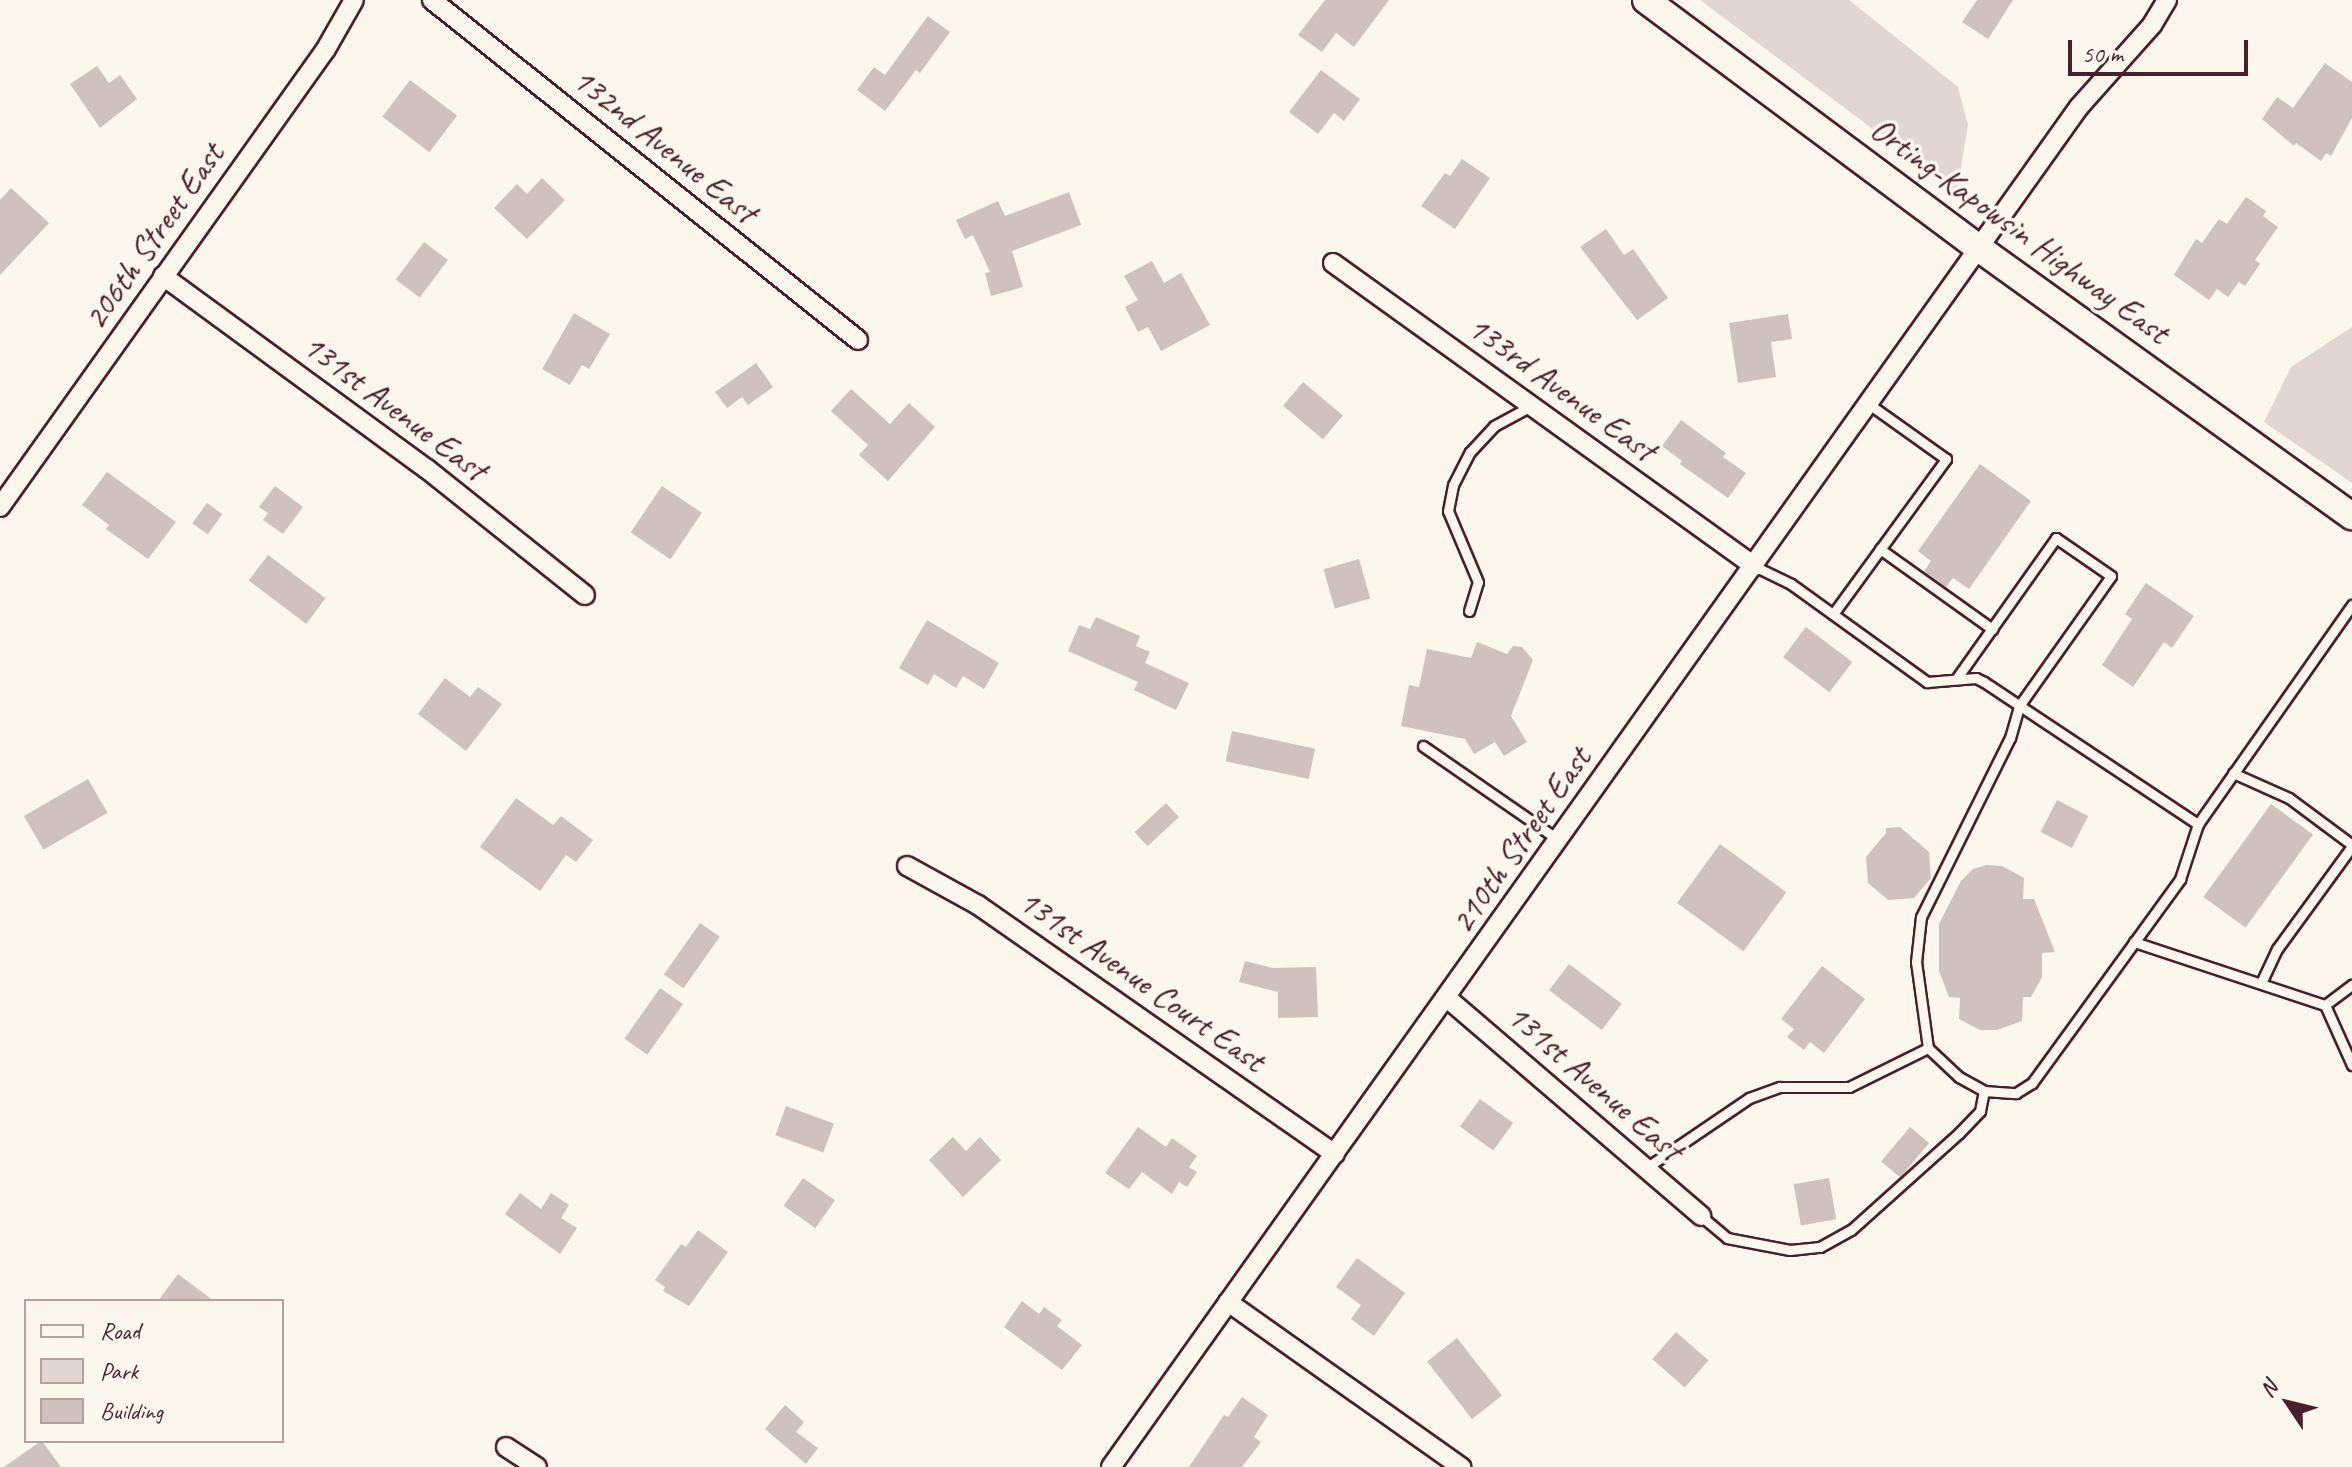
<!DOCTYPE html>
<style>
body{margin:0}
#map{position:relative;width:2352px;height:1467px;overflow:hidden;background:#fbf7ec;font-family:Caveat,sans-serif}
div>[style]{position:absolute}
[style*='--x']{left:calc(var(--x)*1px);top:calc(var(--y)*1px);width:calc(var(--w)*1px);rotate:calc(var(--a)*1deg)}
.green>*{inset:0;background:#e2d7d0}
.building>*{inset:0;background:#cfc2bc;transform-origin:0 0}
.roads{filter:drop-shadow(2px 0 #4a1f2b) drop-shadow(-2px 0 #4a1f2b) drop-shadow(0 2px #4a1f2b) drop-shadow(0 -2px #4a1f2b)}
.service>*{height:9px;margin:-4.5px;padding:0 4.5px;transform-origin:4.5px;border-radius:4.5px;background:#fbf7ec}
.minor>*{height:18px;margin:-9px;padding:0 9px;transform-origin:9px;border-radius:9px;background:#fbf7ec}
.secondary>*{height:26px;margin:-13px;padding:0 13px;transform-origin:13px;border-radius:13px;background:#fbf7ec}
span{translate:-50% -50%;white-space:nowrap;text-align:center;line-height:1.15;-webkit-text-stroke:7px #fbf7ec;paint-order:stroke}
.street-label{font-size:34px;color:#4a1f2b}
.legend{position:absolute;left:24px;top:1299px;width:260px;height:144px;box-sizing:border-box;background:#fbf7ec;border:2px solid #b4a19f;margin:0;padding:10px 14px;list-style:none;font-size:24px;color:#4a1f2b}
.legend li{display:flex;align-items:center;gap:16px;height:40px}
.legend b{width:40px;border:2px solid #b4a19f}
.north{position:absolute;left:2248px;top:1363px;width:80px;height:80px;-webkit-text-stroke:6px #fbf7ec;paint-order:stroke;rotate:305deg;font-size:22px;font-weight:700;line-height:32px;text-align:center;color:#4a1f2b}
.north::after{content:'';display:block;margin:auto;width:28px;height:36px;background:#4a1f2b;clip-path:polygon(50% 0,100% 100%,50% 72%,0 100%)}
.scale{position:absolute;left:2068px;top:40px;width:180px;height:36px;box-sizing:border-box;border:4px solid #4a1f2b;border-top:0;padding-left:10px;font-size:24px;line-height:28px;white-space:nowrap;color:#4a1f2b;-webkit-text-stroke:6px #fbf7ec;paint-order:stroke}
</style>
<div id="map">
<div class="green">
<div style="clip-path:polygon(1700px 0,1849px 0,1958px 87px,1968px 125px,1957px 192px)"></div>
<div style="clip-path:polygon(2352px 327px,2352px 483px,2264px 422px,2291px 367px)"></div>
</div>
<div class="building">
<div style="clip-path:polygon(1325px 0,1389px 0,1354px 47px,1336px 33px,1322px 52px,1298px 35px)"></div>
<div style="clip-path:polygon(1977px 0,2013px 0,1988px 39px,1962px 22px)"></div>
<div style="clip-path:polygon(928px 16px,950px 32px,920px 73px,916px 70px,885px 111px,857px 90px,874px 67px,885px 75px)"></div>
<div style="clip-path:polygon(2325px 63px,2352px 82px,2352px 118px,2331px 156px,2326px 153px,2321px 161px,2296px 143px,2294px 146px,2262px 119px,2277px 97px,2293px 108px)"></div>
<div style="clip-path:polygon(97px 66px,109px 83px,120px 75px,137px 99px,100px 128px,70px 84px)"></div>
<div style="clip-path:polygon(1321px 70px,1360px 99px,1344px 121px,1334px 113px,1318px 134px,1289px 112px)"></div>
<div style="left:410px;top:80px;width:59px;height:46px;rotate:37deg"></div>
<div style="clip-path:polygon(1462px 159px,1490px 178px,1455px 229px,1421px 206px,1445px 173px,1450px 176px)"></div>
<div style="clip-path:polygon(542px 178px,565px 200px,527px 239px,494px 208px,517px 184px,527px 194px)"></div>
<div style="clip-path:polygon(11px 188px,49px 223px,0 275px,0 200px)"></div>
<div style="clip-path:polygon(1069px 192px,1081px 225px,1012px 251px,1023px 287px,991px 296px,985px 273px,990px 272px,973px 235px,965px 239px,956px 220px,998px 201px,1005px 216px)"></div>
<div style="clip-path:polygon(2246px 197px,2266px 211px,2263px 216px,2278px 227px,2255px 260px,2260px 264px,2245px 286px,2239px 282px,2228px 297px,2217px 289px,2209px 300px,2174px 275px,2196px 239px,2202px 243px,2219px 219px,2227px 224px)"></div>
<div style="clip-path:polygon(1606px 229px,1624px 255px,1633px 249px,1668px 298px,1637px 320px,1580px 247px)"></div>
<div style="left:424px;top:242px;width:30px;height:47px;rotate:37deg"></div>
<div style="clip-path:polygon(1152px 261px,1164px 283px,1181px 273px,1210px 325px,1161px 351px,1148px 327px,1138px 332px,1125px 307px,1138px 300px,1124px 276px)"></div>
<div style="clip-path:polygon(574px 313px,610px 334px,589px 369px,582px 365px,570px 385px,542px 369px)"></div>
<div style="clip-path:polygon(1788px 314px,1792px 339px,1771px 342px,1776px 377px,1738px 383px,1729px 323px)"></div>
<div style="clip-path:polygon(756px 363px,773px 387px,748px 405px,742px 397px,727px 408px,715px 392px)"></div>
<div style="left:1303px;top:382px;width:52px;height:31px;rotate:40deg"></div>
<div style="clip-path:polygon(851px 389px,890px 424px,909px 403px,935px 427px,888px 481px,859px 455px,868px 445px,831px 411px)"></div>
<div style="clip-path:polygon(1681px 420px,1726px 453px,1723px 457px,1746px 473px,1728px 498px,1680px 464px,1682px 461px,1662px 446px)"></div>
<div style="clip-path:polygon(1980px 464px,2031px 501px,1969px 589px,1953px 578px,1946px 587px,1924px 571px,1931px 561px,1918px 551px)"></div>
<div style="clip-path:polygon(107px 472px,176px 522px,148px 559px,106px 529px,109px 525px,82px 505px)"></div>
<div style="clip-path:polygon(275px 486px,303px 507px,283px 534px,263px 520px,268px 513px,259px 507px)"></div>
<div style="left:662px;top:486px;width:48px;height:56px;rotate:34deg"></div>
<div style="left:207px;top:503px;width:19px;height:25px;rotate:36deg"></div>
<div style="left:268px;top:555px;width:72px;height:32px;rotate:37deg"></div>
<div style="left:1359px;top:559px;width:41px;height:37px;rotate:74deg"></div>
<div style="clip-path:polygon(2146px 583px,2194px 616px,2172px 648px,2164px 642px,2133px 687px,2102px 665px,2132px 619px,2125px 614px)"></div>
<div style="clip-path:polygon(1096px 617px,1140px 636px,1136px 646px,1150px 652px,1145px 663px,1189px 683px,1176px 710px,1134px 690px,1138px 682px,1068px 651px,1079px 625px,1090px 629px)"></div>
<div style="clip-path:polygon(927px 620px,999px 663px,984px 689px,963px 676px,956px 688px,934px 674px,928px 685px,899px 668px)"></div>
<div style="left:1806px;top:627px;width:58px;height:38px;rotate:37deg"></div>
<div style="clip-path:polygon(1477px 642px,1507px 654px,1513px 646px,1522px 647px,1533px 660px,1511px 716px,1527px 742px,1504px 756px,1495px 742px,1474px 754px,1465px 739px,1401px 726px,1409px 685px,1419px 687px,1427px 649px,1471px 658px)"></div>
<div style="clip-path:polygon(445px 678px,470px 697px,478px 687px,502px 704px,466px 751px,418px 714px)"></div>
<div style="left:1232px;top:731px;width:85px;height:31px;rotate:12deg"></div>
<div style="left:88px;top:779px;width:39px;height:74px;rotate:60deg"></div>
<div style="clip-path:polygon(516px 798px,553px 825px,561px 816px,593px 840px,576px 862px,566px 855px,540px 891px,480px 847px)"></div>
<div style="left:2057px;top:800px;width:35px;height:36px;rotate:27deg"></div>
<div style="left:1166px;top:803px;width:19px;height:43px;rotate:47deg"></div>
<div style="left:2271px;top:804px;width:52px;height:115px;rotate:36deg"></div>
<div style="clip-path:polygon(1900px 827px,1929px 852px,1931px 878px,1914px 898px,1888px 900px,1868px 883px,1866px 857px,1886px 833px,1886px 828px)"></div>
<div style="left:1720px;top:844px;width:82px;height:73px;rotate:36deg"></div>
<div style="clip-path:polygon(1987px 865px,2002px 866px,2024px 878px,2023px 899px,2034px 899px,2055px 952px,2042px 953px,2042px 977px,2031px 997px,2023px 997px,2022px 1021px,1997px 1030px,1980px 1030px,1959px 1019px,1960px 998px,1949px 997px,1939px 971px,1939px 924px,1961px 881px,1973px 869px)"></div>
<div style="left:700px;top:923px;width:24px;height:63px;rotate:35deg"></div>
<div style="clip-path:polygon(1245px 961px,1273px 968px,1316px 967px,1318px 1017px,1278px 1018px,1278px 992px,1239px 982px)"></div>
<div style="left:1569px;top:964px;width:66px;height:33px;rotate:37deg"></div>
<div style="clip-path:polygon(1822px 966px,1865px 999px,1824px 1053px,1810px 1042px,1804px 1050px,1787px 1037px,1794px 1029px,1781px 1019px)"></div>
<div style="left:660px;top:988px;width:28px;height:62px;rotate:35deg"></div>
<div style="left:1480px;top:1099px;width:41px;height:34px;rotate:36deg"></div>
<div style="left:786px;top:1106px;width:51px;height:31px;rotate:20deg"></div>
<div style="clip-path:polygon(1138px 1127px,1166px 1147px,1172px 1138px,1197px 1156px,1189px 1167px,1197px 1172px,1187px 1187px,1179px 1182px,1172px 1194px,1142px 1172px,1129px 1189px,1105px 1173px)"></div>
<div style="left:1910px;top:1127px;width:25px;height:45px;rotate:40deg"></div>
<div style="clip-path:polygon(953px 1137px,966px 1151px,980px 1137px,1001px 1160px,963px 1197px,929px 1160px)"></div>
<div style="left:803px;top:1178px;width:39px;height:34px;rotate:35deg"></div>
<div style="left:1829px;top:1178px;width:42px;height:36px;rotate:80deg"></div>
<div style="clip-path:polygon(520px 1193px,541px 1209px,551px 1193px,569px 1205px,561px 1218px,577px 1228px,560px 1254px,505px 1214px)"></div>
<div style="clip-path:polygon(698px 1230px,728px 1252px,689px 1306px,663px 1291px,665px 1287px,655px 1280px,681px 1244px,686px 1247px)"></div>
<div style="clip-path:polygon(1357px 1258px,1405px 1293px,1374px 1336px,1351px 1319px,1361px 1305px,1336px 1287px)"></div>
<div style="clip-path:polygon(178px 1274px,214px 1301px,158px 1301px)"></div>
<div style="clip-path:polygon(1022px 1301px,1039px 1314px,1044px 1307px,1062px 1320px,1057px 1326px,1082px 1345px,1062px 1370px,1004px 1327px)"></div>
<div style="left:1676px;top:1332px;width:43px;height:36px;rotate:41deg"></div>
<div style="left:1457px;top:1338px;width:73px;height:38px;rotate:52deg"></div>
<div style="clip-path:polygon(1242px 1397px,1268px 1415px,1254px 1437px,1261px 1442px,1242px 1467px,1189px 1467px,1224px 1415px,1228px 1417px)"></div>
<div style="clip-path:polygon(785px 1405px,804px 1422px,796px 1432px,818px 1448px,806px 1464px,765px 1429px)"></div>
<div style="clip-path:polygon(42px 1441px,61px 1467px,4px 1467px,41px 1441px)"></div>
</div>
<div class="roads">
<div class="service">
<div style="--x:1880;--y:549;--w:138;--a:35.5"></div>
<div style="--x:1754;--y:566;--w:41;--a:25.9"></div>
<div style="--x:1791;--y:584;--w:168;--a:35.8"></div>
<div style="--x:1927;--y:682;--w:49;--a:-4.7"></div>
<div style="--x:1976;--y:678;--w:9;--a:27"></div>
<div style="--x:1984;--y:682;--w:257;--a:33.6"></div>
<div style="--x:1469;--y:611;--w:30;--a:-73"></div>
<div style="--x:1478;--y:582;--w:77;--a:-112.9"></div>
<div style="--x:1448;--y:511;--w:26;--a:-79"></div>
<div style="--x:1453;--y:485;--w:37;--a:-63"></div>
<div style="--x:1470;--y:452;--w:35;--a:-47"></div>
<div style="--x:1494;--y:426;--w:42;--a:-28.4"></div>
<div style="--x:1833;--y:614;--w:192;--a:-53.9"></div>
<div style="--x:1946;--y:459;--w:95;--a:-144.5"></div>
<div style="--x:1423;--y:746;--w:165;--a:34.7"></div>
<div style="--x:2233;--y:773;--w:61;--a:24.1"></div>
<div style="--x:2289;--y:798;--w:79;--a:36.7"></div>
<div style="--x:2134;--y:942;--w:201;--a:18.3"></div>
<div style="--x:2325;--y:1005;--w:66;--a:65.8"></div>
<div style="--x:2261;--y:983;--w:38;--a:-65"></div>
<div style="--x:2277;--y:949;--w:127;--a:-53.9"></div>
<div style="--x:2325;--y:1005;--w:34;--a:-37"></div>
<div style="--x:1928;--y:1048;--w:87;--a:-97.9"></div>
<div style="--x:1916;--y:962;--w:45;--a:-83.7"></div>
<div style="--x:1921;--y:917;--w:200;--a:-63.6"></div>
<div style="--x:2010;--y:738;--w:33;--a:-74"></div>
<div style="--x:2019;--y:706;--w:159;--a:-54.7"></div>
<div style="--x:2111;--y:576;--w:67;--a:-145.4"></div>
<div style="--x:2056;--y:538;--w:173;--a:125.3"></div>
<div style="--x:1646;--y:1168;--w:125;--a:-34.2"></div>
<div style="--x:1749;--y:1098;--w:33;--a:-20"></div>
<div style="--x:1780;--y:1087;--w:69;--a:0"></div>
<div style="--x:1849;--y:1087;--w:88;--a:-26.3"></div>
<div style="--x:1928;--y:1048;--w:42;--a:43.1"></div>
<div style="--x:1959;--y:1077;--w:29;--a:29"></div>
<div style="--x:1984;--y:1091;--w:32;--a:4"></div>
<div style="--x:2016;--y:1093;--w:19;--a:-32"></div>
<div style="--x:2032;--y:1083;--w:252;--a:-54"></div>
<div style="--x:2180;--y:879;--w:58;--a:-71.9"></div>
<div style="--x:2198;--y:824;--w:268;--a:-54.9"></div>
<div style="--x:1701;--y:1216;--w:34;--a:40"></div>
<div style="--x:1727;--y:1238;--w:64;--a:10.8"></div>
<div style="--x:1790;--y:1250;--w:30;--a:-6"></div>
<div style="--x:1820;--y:1247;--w:35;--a:-29"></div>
<div style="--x:1851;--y:1230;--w:145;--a:-41.9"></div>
<div style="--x:1959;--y:1133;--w:30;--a:-46"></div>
<div style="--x:1980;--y:1111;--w:20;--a:-79"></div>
</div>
<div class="minor">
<div style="--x:432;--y:0;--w:545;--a:38.59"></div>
<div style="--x:1333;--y:263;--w:519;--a:35.74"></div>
<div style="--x:163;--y:276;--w:327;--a:36.2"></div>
<div style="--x:427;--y:469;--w:202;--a:38.6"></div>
<div style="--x:0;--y:507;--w:562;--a:-54.56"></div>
<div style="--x:326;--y:49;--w:56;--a:-60.3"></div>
<div style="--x:907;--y:866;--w:81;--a:28.8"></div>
<div style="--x:978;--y:905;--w:435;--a:34.9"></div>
<div style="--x:1447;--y:998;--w:335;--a:40.6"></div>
<div style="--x:1228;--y:1302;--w:286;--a:35.3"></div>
<div style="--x:506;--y:1447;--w:37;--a:33"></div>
<div style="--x:1111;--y:1467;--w:1669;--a:-54.56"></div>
<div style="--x:2079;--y:107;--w:110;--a:-48.3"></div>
<div style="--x:2152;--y:25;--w:29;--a:-59"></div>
</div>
<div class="secondary">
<div style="--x:1646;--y:0;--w:417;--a:36.7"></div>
<div style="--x:1980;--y:249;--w:458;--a:35.7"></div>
</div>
</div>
<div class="street-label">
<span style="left:665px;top:145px;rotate:39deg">132nd Avenue East</span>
<span style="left:2020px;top:230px;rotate:36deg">Orting-Kapowsin Highway East</span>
<span style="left:153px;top:236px;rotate:-55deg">206th Street East</span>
<span style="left:1562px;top:388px;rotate:36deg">133rd Avenue East</span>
<span style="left:395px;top:407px;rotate:37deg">131st Avenue East</span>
<span style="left:1520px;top:840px;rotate:-55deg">210th Street East</span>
<span style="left:1142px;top:980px;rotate:35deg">131st Avenue Court East</span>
<span style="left:1595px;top:1082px;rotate:41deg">131st Avenue East</span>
</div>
<ul class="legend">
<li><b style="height:10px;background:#fbf7ec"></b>Road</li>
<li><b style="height:22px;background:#e2d7d0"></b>Park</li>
<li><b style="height:22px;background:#cfc2bc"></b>Building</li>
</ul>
<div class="north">N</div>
<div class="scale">50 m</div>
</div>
